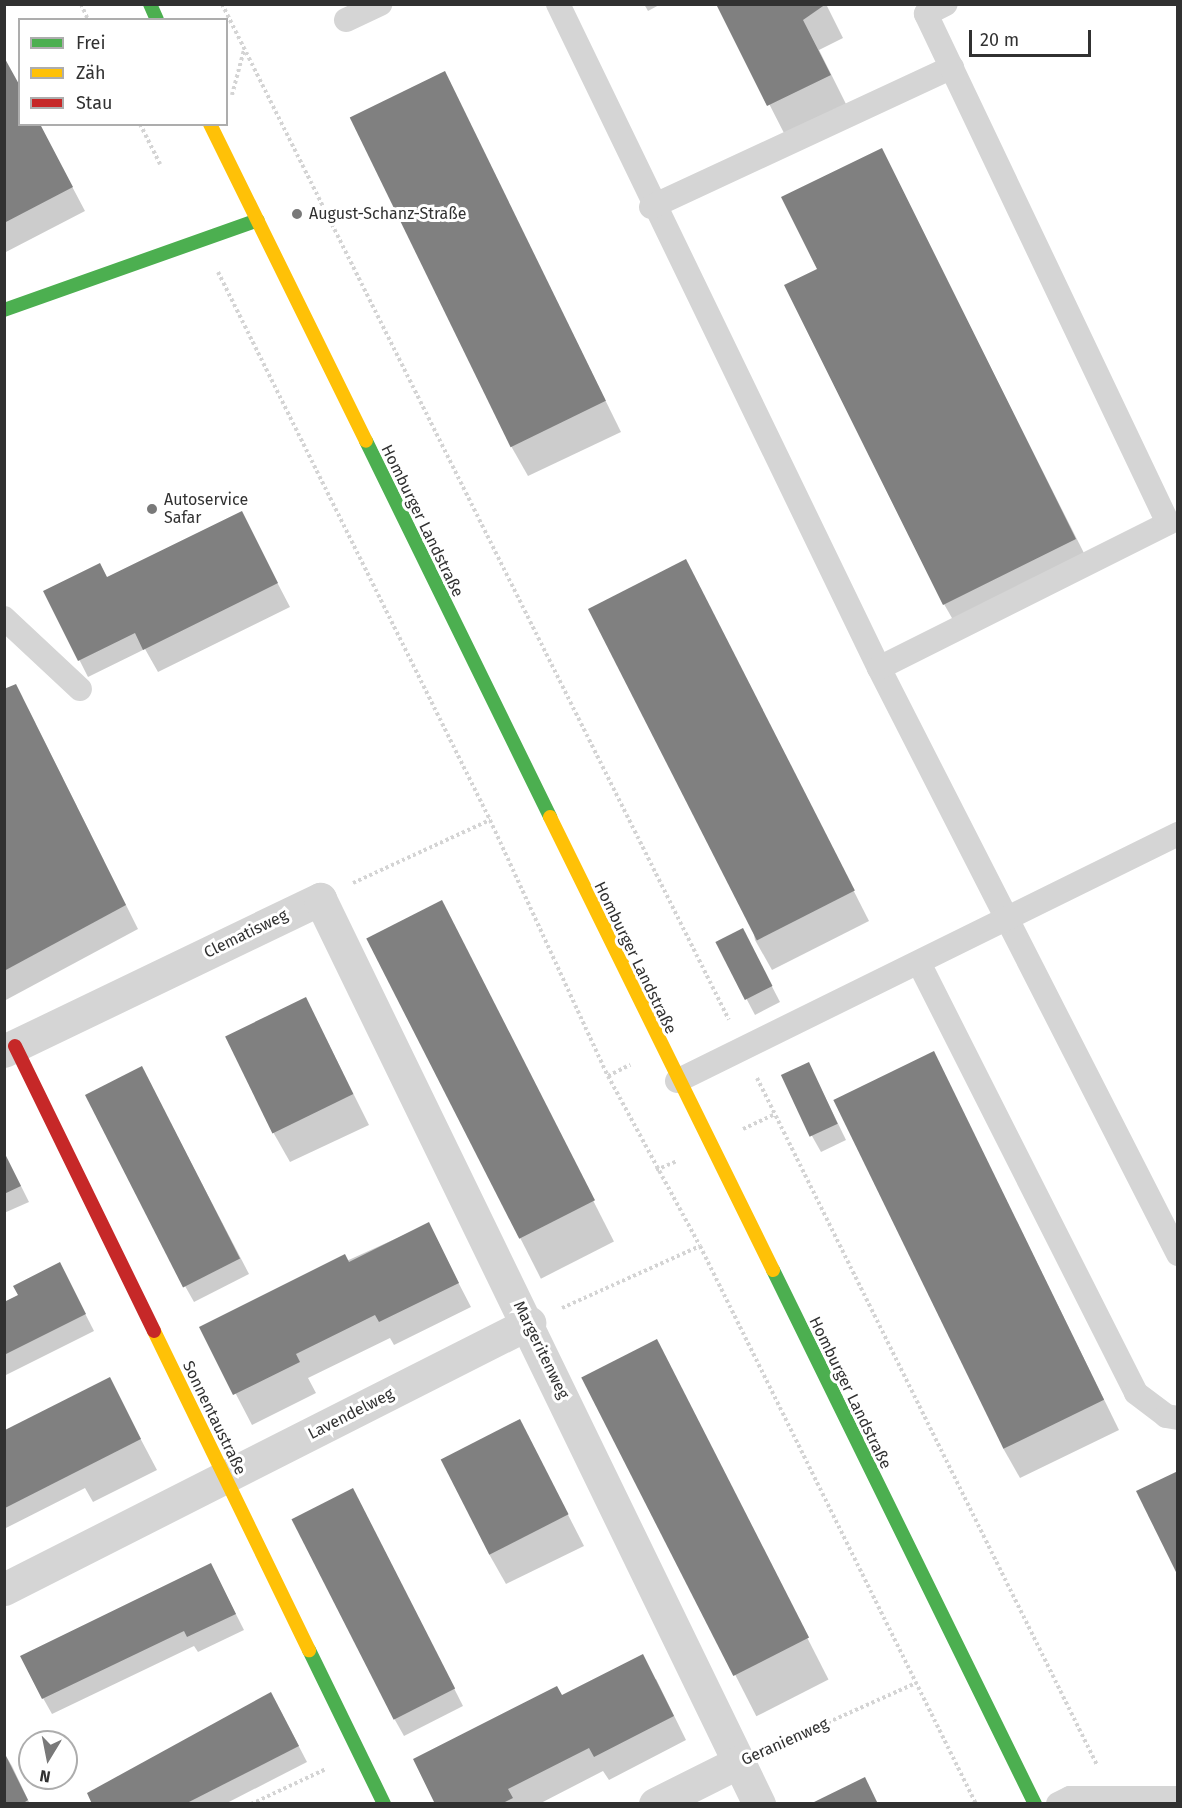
<!DOCTYPE html>
<meta charset="utf-8">
<style>
body{margin:0}
#map{position:relative;width:1182px;height:1808px;overflow:hidden;background:#fff;font-family:"Fira Sans",sans-serif}
div>[style]{position:absolute}
[style*='--x']{left:calc(var(--x)*1px);top:calc(var(--y)*1px);width:calc(var(--w)*1px);rotate:calc(var(--a)*1deg)}
.shadow>*{inset:0;background:#0003;transform-origin:0 0}
.building>*{inset:0;background:#808080;transform-origin:0 0}
.path>*{height:4px;margin-top:-2px;transform-origin:0;background:repeating-linear-gradient(90deg,#d4d4d4 0 3px,transparent 0 6px)}
.lane>*{height:24px;margin:-12px;padding:0 12px;transform-origin:12px;border-radius:12px;background:#d5d5d5}
.street>*{height:33px;margin:-16.5px;padding:0 16.5px;transform-origin:16.5px;border-radius:16.5px;background:#d5d5d5}
.fast>*{height:14px;margin:-7px;padding:0 7px;transform-origin:7px;border-radius:7px;background:#4caf50}
.slow>*{height:14px;margin:-7px;padding:0 7px;transform-origin:7px;border-radius:7px;background:#ffc107}
.jam>*{height:14px;margin:-7px;padding:0 7px;transform-origin:7px;border-radius:7px;background:#c62828}
.dots>*{width:16px;height:16px;translate:-50% -50%;box-sizing:border-box;border:3px solid #fff;border-radius:50%}
span{translate:-50% -50%;white-space:nowrap;text-align:center;line-height:1.15;-webkit-text-stroke:6px #fff;paint-order:stroke}
.poi-label{font-size:16px;color:#313131}
.left{translate:0 -50%;text-align:left}
.street-label{font-size:16px;color:#313131}
.frame{position:absolute;inset:0;border:6px solid #313131;pointer-events:none}
.legend{position:absolute;left:18px;top:18px;width:210px;height:108px;box-sizing:border-box;background:#fff;border:2px solid #adadad;margin:0;padding:8px 10px;list-style:none;font-size:18px;color:#313131}
.legend li{display:flex;align-items:center;gap:12px;height:30px}
.legend b{width:30px;border:2px solid #adadad}
.north{position:absolute;left:18px;top:1730px;width:60px;height:60px;box-sizing:border-box;background:#fff;border:2px solid #adadad;border-radius:50%;rotate:190deg;font-size:16px;font-weight:700;line-height:24px;text-align:center;color:#313131}
.north::after{content:'';display:block;margin:auto;width:21px;height:27px;background:#797979;clip-path:polygon(50% 0,100% 100%,50% 72%,0 100%)}
.scale{position:absolute;left:969px;top:30px;width:122px;height:27px;box-sizing:border-box;border:3px solid #313131;border-top:0;padding-left:8px;font-size:18px;line-height:21px;white-space:nowrap;color:#313131;-webkit-text-stroke:4px #fff;paint-order:stroke}
</style>
<div id="map">
<div class="shadow">
<div style="clip-path:polygon(644px 4px,661px 4px,648px 11px)"></div>
<div style="clip-path:polygon(718px 4px,826px 4px,843px 38px,819px 50px,847px 106px,785px 135px)"></div>
<div style="clip-path:polygon(4px 58px,20px 124px,39px 124px,85px 211px,4px 253px)"></div>
<div style="clip-path:polygon(444px 73px,621px 432px,528px 476px,511px 446px)"></div>
<div style="clip-path:polygon(881px 150px,1092px 569px,961px 634px,944px 604px,819px 269px)"></div>
<div style="clip-path:polygon(241px 513px,290px 607px,158px 672px,145px 649px,88px 677px,45px 592px,107px 579px)"></div>
<div style="clip-path:polygon(686px 561px,869px 921px,772px 970px,755px 940px)"></div>
<div style="clip-path:polygon(4px 691px,28px 709px,138px 929px,4px 1001px)"></div>
<div style="left:441px;top:902px;width:381px;height:82px;rotate:63deg"></div>
<div style="clip-path:polygon(717px 943px,751px 946px,780px 1002px,755px 1015px)"></div>
<div style="clip-path:polygon(306px 999px,369px 1125px,290px 1162px,273px 1132px)"></div>
<div style="clip-path:polygon(934px 1053px,1119px 1430px,1020px 1478px,1003px 1448px)"></div>
<div style="clip-path:polygon(809px 1064px,846px 1140px,821px 1152px,812px 1136px)"></div>
<div style="clip-path:polygon(150px 1084px,249px 1274px,194px 1302px,185px 1286px)"></div>
<div style="clip-path:polygon(4px 1152px,29px 1202px,4px 1213px)"></div>
<div style="clip-path:polygon(428px 1224px,471px 1307px,394px 1345px,390px 1338px,308px 1378px,316px 1393px,252px 1425px,201px 1327px)"></div>
<div style="clip-path:polygon(68px 1280px,94px 1331px,4px 1376px,4px 1303px)"></div>
<div style="left:656px;top:1341px;width:380px;height:81px;rotate:63deg"></div>
<div style="clip-path:polygon(109px 1379px,157px 1470px,93px 1502px,85px 1488px,4px 1529px,4px 1432px)"></div>
<div style="clip-path:polygon(520px 1421px,584px 1546px,506px 1584px,489px 1554px)"></div>
<div style="clip-path:polygon(361px 1505px,463px 1706px,404px 1736px,395px 1720px)"></div>
<div style="clip-path:polygon(211px 1565px,244px 1630px,198px 1652px,194px 1646px,52px 1714px,43px 1698px)"></div>
<div style="clip-path:polygon(656px 1679px,686px 1740px,609px 1780px,603px 1771px,539px 1804px,437px 1804px)"></div>
<div style="clip-path:polygon(280px 1710px,307px 1762px,225px 1804px,94px 1804px)"></div>
<div style="clip-path:polygon(4px 1753px,12px 1766px,30px 1804px,4px 1804px)"></div>
</div>
<div class="building">
<div style="clip-path:polygon(716px 4px,826px 4px,803px 20px,831px 75px,767px 106px)"></div>
<div style="clip-path:polygon(4px 57px,20px 86px,20px 124px,40px 124px,73px 187px,4px 223px)"></div>
<div style="left:445px;top:71px;width:367px;height:106px;rotate:64deg"></div>
<div style="clip-path:polygon(882px 148px,1076px 539px,943px 605px,784px 285px,817px 269px,781px 197px)"></div>
<div style="clip-path:polygon(242px 511px,278px 583px,143px 650px,135px 633px,78px 661px,43px 591px,100px 563px,107px 577px)"></div>
<div style="left:686px;top:559px;width:372px;height:110px;rotate:63deg"></div>
<div style="clip-path:polygon(16px 684px,126px 905px,4px 971px,4px 689px)"></div>
<div style="left:442px;top:900px;width:337px;height:85px;rotate:63deg"></div>
<div style="left:743px;top:928px;width:65px;height:31px;rotate:63deg"></div>
<div style="left:306px;top:997px;width:108px;height:90px;rotate:64deg"></div>
<div style="left:934px;top:1051px;width:388px;height:112px;rotate:64deg"></div>
<div style="left:809px;top:1062px;width:68px;height:31px;rotate:65deg"></div>
<div style="left:142px;top:1066px;width:216px;height:64px;rotate:63deg"></div>
<div style="clip-path:polygon(4px 1152px,21px 1186px,4px 1194px)"></div>
<div style="clip-path:polygon(429px 1222px,459px 1283px,379px 1322px,375px 1315px,296px 1354px,300px 1362px,233px 1395px,199px 1327px,345px 1254px,349px 1262px)"></div>
<div style="clip-path:polygon(60px 1262px,86px 1314px,4px 1355px,4px 1302px,18px 1295px,13px 1286px)"></div>
<div style="left:657px;top:1339px;width:335px;height:85px;rotate:63deg"></div>
<div style="clip-path:polygon(110px 1377px,141px 1439px,5px 1508px,5px 1430px)"></div>
<div style="left:520px;top:1419px;width:107px;height:89px;rotate:63deg"></div>
<div style="clip-path:polygon(1178px 1471px,1178px 1576px,1136px 1491px)"></div>
<div style="left:353px;top:1488px;width:225px;height:69px;rotate:63deg"></div>
<div style="clip-path:polygon(211px 1563px,236px 1614px,187px 1637px,184px 1631px,42px 1699px,20px 1656px)"></div>
<div style="clip-path:polygon(643px 1654px,674px 1716px,594px 1757px,589px 1748px,508px 1789px,513px 1798px,501px 1804px,435px 1804px,413px 1759px,557px 1686px,562px 1695px)"></div>
<div style="clip-path:polygon(271px 1692px,299px 1746px,185px 1804px,92px 1804px,87px 1793px)"></div>
<div style="clip-path:polygon(4px 1752px,28px 1800px,22px 1804px,4px 1804px)"></div>
<div style="clip-path:polygon(865px 1777px,878px 1804px,810px 1804px)"></div>
</div>
<div class="path">
<div style="--x:81;--y:4;--w:17;--a:66"></div>
<div style="--x:222;--y:4;--w:1135;--a:63.48"></div>
<div style="--x:232;--y:95;--w:47;--a:-75.1"></div>
<div style="--x:140;--y:124;--w:45;--a:63.4"></div>
<div style="--x:218;--y:272;--w:612;--a:63.6"></div>
<div style="--x:490;--y:820;--w:282;--a:65.3"></div>
<div style="--x:608;--y:1076;--w:193;--a:61.6"></div>
<div style="--x:700;--y:1246;--w:623;--a:63.68"></div>
<div style="--x:353;--y:883;--w:151;--a:-24.7"></div>
<div style="--x:608;--y:1076;--w:25;--a:-27"></div>
<div style="--x:757;--y:1078;--w:767;--a:63.67"></div>
<div style="--x:743;--y:1129;--w:35;--a:-25"></div>
<div style="--x:656;--y:1170;--w:23;--a:-23"></div>
<div style="--x:562;--y:1308;--w:151;--a:-24.2"></div>
<div style="--x:773;--y:1747;--w:157;--a:-24.1"></div>
<div style="--x:251;--y:1804;--w:83;--a:-25"></div>
</div>
<div class="lane">
<div style="--x:558;--y:4;--w:738;--a:64.2"></div>
<div style="--x:879;--y:668;--w:658;--a:62.97"></div>
<div style="--x:346;--y:20;--w:38;--a:-25"></div>
<div style="--x:651;--y:207;--w:332;--a:-24.9"></div>
<div style="--x:4;--y:618;--w:104;--a:43.1"></div>
<div style="--x:879;--y:668;--w:323;--a:-26.6"></div>
<div style="--x:1168;--y:523;--w:564;--a:-115.43"></div>
<div style="--x:926;--y:14;--w:22;--a:-27"></div>
<div style="--x:920;--y:965;--w:479;--a:63.2"></div>
<div style="--x:1136;--y:1393;--w:38;--a:37"></div>
<div style="--x:1166;--y:1416;--w:12;--a:9"></div>
<div style="--x:677;--y:1081;--w:559;--a:-26.24"></div>
<div style="--x:1058;--y:1804;--w:13;--a:-27"></div>
<div style="--x:1070;--y:1798;--w:108;--a:0"></div>
</div>
<div class="street">
<div style="--x:4;--y:1051;--w:351;--a:-25.7"></div>
<div style="--x:320;--y:899;--w:1006;--a:64.12"></div>
<div style="--x:4;--y:1589;--w:589;--a:-26.87"></div>
<div style="--x:655;--y:1804;--w:94;--a:-26.6"></div>
</div>
<div class="fast">
<div style="--x:150;--y:4;--w:17;--a:66"></div>
<div style="--x:4;--y:310;--w:269;--a:-19.5"></div>
<div style="--x:366;--y:441;--w:419;--a:63.9"></div>
<div style="--x:773;--y:1270;--w:595;--a:63.87"></div>
<div style="--x:309;--y:1650;--w:171;--a:64"></div>
</div>
<div class="slow">
<div style="--x:210;--y:124;--w:353;--a:63.8"></div>
<div style="--x:550;--y:817;--w:505;--a:63.79"></div>
<div style="--x:154;--y:1331;--w:355;--a:64.1"></div>
</div>
<div class="jam">
<div style="--x:15;--y:1046;--w:317;--a:64"></div>
</div>
<div class="dots">
<div style="left:297px;top:214px;background:#797979"></div>
<div style="left:152px;top:509px;background:#797979"></div>
</div>
<div class="poi-label">
<span class="left" style="left:309px;top:214px">August-Schanz-Straße</span>
<span class="left" style="left:164px;top:509px">Autoservice<br>Safar</span>
</div>
<div class="street-label">
<span style="left:422px;top:521px;rotate:64deg">Homburger Landstraße</span>
<span style="left:246px;top:934px;rotate:-26deg">Clematisweg</span>
<span style="left:635px;top:958px;rotate:64deg">Homburger Landstraße</span>
<span style="left:541px;top:1350px;rotate:64deg">Margeritenweg</span>
<span style="left:850px;top:1393px;rotate:64deg">Homburger Landstraße</span>
<span style="left:351px;top:1414px;rotate:-27deg">Lavendelweg</span>
<span style="left:214px;top:1418px;rotate:64deg">Sonnentaustraße</span>
<span style="left:785px;top:1742px;rotate:-24deg">Geranienweg</span>
</div>
<div class="frame"></div>
<ul class="legend">
<li><b style="height:8px;background:#4caf50"></b>Frei</li>
<li><b style="height:8px;background:#ffc107"></b>Zäh</li>
<li><b style="height:8px;background:#c62828"></b>Stau</li>
</ul>
<div class="north">N</div>
<div class="scale">20 m</div>
</div>
